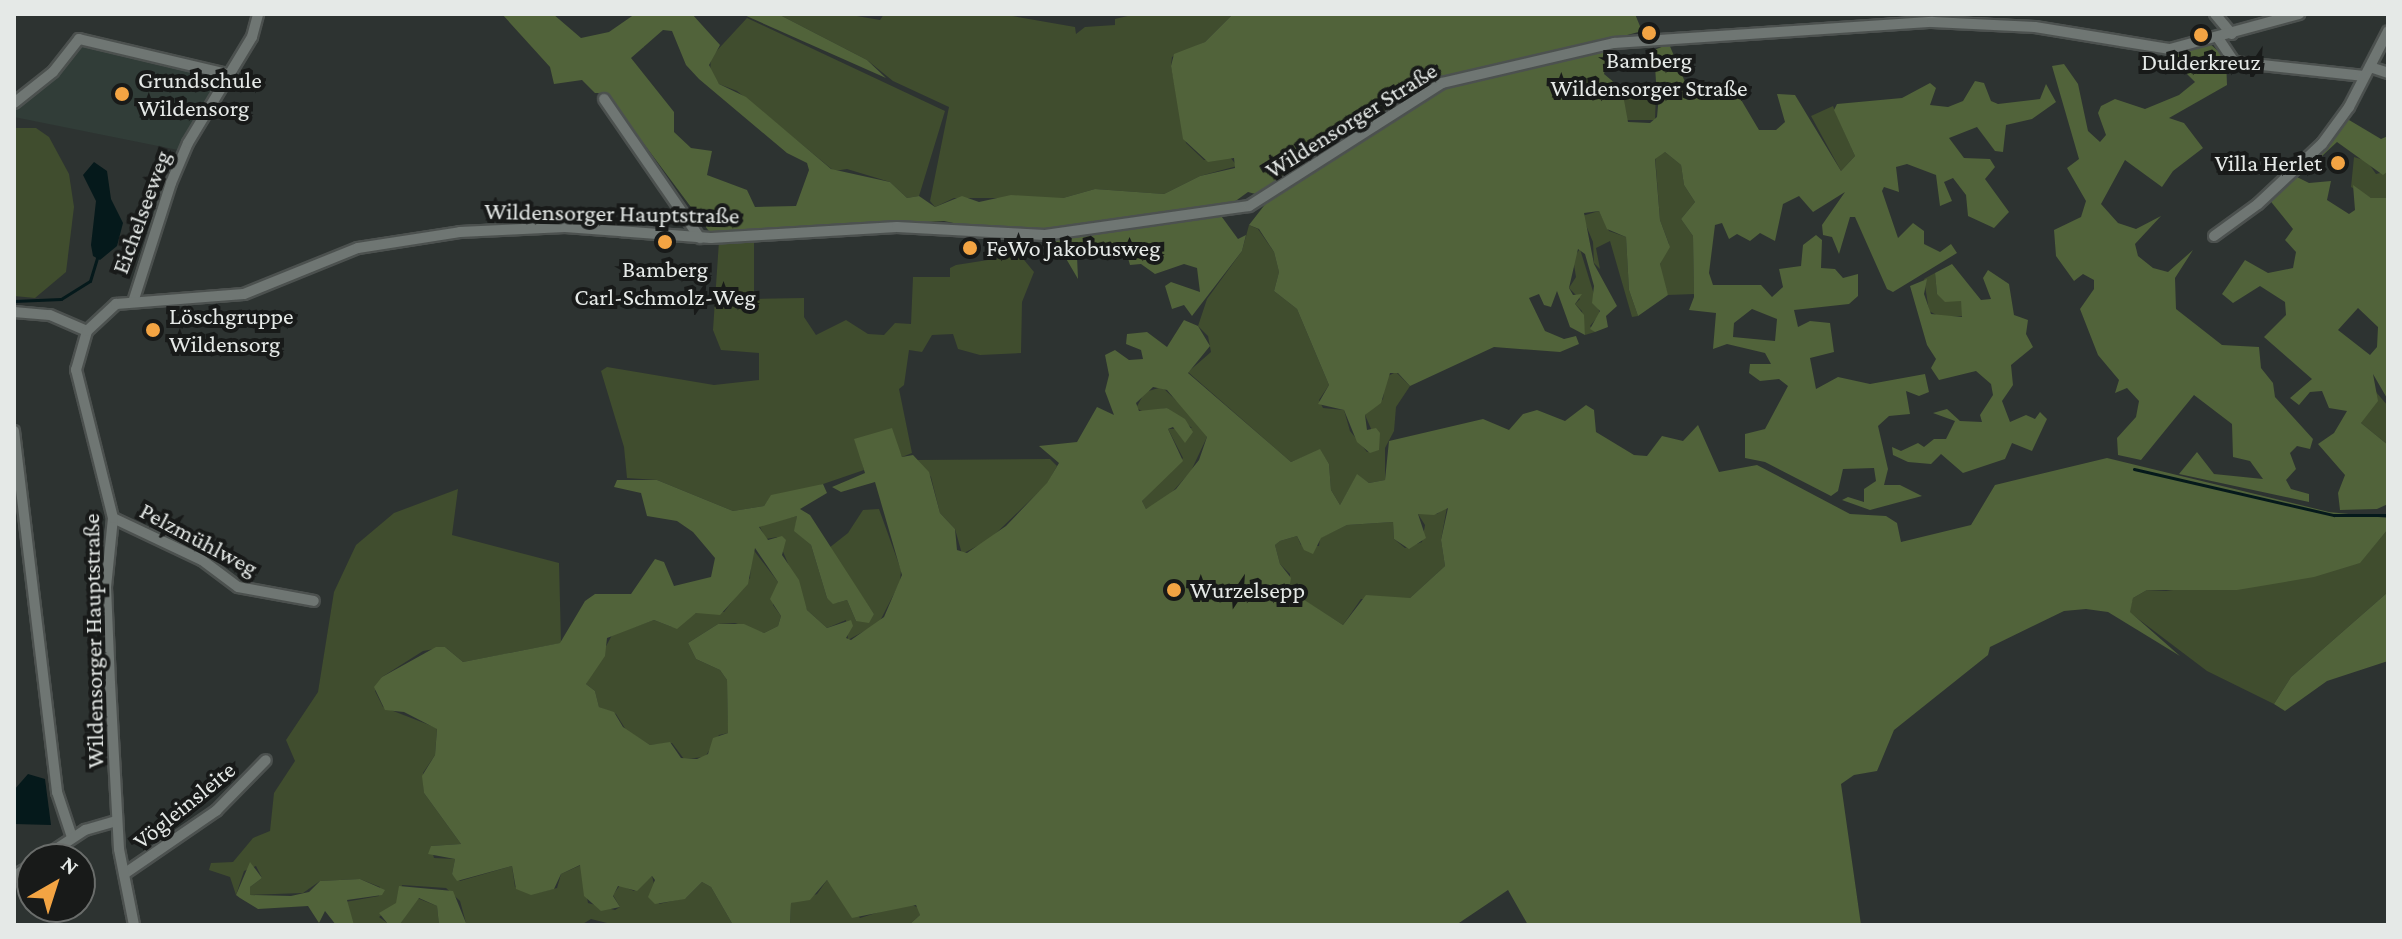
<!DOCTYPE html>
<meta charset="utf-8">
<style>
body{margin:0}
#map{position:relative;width:2402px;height:939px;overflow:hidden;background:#2d3331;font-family:"Crimson Pro",serif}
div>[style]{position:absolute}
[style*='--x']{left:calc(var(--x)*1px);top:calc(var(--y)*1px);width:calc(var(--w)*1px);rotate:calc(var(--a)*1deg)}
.built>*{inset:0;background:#313d38}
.green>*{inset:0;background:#404d2e}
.forest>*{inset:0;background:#51633a}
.water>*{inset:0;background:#05191b}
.stream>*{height:3px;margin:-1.5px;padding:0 1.5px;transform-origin:1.5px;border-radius:1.5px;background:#05191b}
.roads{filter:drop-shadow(2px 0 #4c514f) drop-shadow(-2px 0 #4c514f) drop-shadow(0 2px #4c514f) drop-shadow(0 -2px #4c514f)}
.minor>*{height:10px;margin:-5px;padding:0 5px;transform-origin:5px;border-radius:5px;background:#6f7673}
.dots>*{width:22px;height:22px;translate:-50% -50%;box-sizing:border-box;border:4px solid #181a19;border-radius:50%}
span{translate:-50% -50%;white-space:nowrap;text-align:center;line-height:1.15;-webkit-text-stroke:8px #181a19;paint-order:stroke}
.poi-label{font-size:24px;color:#e5e9e7}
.left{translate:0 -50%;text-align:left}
.right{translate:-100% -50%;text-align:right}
.street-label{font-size:24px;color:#e5e9e7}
.frame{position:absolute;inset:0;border:16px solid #e5e9e7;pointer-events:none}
.north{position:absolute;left:16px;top:843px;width:80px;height:80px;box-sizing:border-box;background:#181a19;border:2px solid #6a6d6b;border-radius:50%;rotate:39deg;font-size:22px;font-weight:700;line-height:32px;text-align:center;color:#e5e9e7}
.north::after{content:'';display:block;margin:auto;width:28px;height:36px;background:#f3a443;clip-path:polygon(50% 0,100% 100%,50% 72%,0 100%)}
</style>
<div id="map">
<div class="built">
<div style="clip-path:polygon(79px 46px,213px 73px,214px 88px,178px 150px,14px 117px,14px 109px,43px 87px)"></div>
</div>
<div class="green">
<div style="clip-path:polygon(778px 14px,845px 14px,880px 20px,884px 14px,1001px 14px,1075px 27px,1076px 34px,1085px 27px,1115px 25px,1115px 19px,1136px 14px,1233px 14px,1205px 42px,1172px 57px,1171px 66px,1186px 143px,1204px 160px,1230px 157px,1237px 166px,1200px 176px,1164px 194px,1095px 189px,1063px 198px,954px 198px,935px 207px,930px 201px,949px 107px,893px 81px,867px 60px)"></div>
<div style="clip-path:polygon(747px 18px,945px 111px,919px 196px,907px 198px,890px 182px,847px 169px,834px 171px,737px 91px,719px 84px,710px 72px,711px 57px)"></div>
<div style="clip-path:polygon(1622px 89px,1656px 91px,1655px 120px,1625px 120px)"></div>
<div style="clip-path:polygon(1833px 106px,1855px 156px,1841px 171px,1811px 116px)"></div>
<div style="clip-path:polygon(14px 128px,36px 128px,49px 137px,69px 174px,74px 207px,66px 272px,35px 298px,14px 296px)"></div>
<div style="clip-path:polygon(1665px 152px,1681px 165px,1684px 185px,1695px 202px,1681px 219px,1693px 236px,1694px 294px,1668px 295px,1662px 285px,1660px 264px,1669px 244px,1660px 220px,1655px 155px)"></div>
<div style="clip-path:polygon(2354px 157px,2367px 161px,2376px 174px,2388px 171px,2388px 198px,2371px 198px,2351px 187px)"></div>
<div style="clip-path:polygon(1599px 211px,1609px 231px,1626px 237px,1629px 290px,1638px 316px,1632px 317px,1610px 241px,1596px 248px,1600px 269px,1594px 263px,1593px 242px,1582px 216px)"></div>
<div style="clip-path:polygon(1249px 225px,1258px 229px,1274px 252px,1279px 272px,1274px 291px,1297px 309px,1329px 385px,1319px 400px,1323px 408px,1344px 410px,1350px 431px,1367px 452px,1379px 447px,1365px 415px,1383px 399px,1386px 377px,1396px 372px,1410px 386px,1396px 407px,1394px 431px,1385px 448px,1385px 480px,1369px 483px,1357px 475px,1340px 505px,1331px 490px,1329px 464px,1320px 450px,1291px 462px,1188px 372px,1211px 352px,1208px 336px,1198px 326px,1207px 299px,1242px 251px)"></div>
<div style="clip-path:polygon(754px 240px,754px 299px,804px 298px,804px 317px,816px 335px,846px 320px,868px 334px,884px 335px,895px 323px,911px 324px,913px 277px,950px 277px,950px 268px,956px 265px,1020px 255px,1034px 272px,1022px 302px,1021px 353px,980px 355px,958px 349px,953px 334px,932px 335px,922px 352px,909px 350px,904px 385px,899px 389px,912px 453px,902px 457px,898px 448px,861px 458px,864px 470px,791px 495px,771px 496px,764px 506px,733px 511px,657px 480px,627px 478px,624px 447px,601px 371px,607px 367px,714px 385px,759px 380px,759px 353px,721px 350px,713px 330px,719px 241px)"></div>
<div style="clip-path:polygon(1580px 249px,1600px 314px,1590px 326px,1595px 332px,1585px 335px,1582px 311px,1575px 304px,1580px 299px,1569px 288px,1576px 277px,1573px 258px)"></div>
<div style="clip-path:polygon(1935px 273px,1937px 294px,1961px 301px,1964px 316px,1940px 317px,1929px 311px,1924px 279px)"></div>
<div style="clip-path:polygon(1162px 387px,1201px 424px,1207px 437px,1191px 471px,1166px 499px,1146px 509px,1142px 501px,1183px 458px,1168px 429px,1192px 428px,1167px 408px,1144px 412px,1136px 408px,1145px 392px)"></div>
<div style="clip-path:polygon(2376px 392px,2388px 406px,2388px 445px,2361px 423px)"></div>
<div style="clip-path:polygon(1050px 459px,1057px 466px,1047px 484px,989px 540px,962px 554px,955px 529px,940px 513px,931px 477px,916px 460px)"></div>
<div style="clip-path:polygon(458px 489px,452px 535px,559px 563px,561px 643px,463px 662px,445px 647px,423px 651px,382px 677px,375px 691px,383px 707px,437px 728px,435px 755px,423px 773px,424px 793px,461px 844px,431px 846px,434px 858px,455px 859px,452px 874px,460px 881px,512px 866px,515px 887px,537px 893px,557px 888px,561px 874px,581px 865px,588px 903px,615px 910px,620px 907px,613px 895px,620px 885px,634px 891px,652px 876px,659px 904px,686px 898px,702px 882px,711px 887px,733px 925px,615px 925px,591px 919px,581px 925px,460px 925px,466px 923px,460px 901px,446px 888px,402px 885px,397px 903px,379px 917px,390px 925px,354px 925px,345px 902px,379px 896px,380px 887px,360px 879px,320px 881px,303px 893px,250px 895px,250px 887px,262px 878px,256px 866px,244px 871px,236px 895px,230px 877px,209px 870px,211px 863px,233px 862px,253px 838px,270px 831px,274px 793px,295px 761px,286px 740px,318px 692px,334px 592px,356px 545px,394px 513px)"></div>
<div style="clip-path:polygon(1447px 507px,1441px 540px,1445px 566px,1410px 598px,1361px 599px,1343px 625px,1289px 591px,1290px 574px,1280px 564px,1275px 545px,1280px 541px,1297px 536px,1301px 545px,1319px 546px,1320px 538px,1347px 525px,1393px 522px,1394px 539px,1405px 548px,1422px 542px,1425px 525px,1418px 514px,1437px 514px)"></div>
<div style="clip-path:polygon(879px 509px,901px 570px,900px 582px,879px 623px,848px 640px,846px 620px,827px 628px,807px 610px,777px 537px,766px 539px,759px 525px,797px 516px,795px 531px,811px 545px,827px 598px,836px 603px,847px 600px,856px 621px,874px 614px,829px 548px,848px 533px,863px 510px)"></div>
<div style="clip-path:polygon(2388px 529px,2388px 592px,2291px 677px,2274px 704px,2207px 671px,2129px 612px,2133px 598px,2147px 590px,2166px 591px,2359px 563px)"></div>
<div style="clip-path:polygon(752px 548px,778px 582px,773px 605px,781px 616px,778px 626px,764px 633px,735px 623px,718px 624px,688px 643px,696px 659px,720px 670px,727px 680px,728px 724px,728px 733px,719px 735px,705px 757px,684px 759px,672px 743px,650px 745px,626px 730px,616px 714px,599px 707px,595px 691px,586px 684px,612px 635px,654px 620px,672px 627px,696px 613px,724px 612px,750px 578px)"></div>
<div style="clip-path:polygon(827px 880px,860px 918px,908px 903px,919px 908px,920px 915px,909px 925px,790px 925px,791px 903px,817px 894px)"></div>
<div style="clip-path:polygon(417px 898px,437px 906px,439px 925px,399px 925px)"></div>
</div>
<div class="forest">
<div style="clip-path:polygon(evenodd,502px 14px,553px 14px,581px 38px,609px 32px,635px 14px,692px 14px,720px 45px,709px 65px,719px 84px,746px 97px,831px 169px,890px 182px,907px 198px,919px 196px,935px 207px,962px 196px,979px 202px,1011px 195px,1063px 198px,1095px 189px,1164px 194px,1200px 176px,1235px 168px,1234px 158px,1208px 162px,1183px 139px,1171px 66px,1174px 54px,1205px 42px,1233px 14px,1635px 14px,1642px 31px,1613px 39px,1604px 74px,1622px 89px,1628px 122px,1650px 123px,1657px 117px,1659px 95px,1651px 89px,1656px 82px,1654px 50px,1669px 44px,1688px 89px,1708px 100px,1737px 93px,1759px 130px,1776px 130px,1785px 122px,1777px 94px,1795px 95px,1841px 171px,1855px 156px,1834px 110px,1837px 104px,1902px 98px,1930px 83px,1936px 88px,1930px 105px,1948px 107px,1963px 101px,1975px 81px,1984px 83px,1991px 101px,1998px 104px,2040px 99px,2046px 84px,2056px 102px,2032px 119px,2006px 125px,2003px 152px,1995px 151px,1977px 127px,1949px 138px,1964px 158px,1990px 159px,1995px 167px,1985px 179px,2009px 212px,1994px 228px,1968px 216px,1966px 195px,1953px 178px,1944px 182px,1952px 201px,1940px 206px,1936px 175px,1907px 164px,1896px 167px,1899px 192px,1884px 187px,1882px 191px,1898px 238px,1913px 223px,1924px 231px,1924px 244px,1940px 252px,1951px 244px,1957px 253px,1893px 292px,1887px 289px,1855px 217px,1850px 217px,1839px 254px,1832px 237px,1823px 235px,1822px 225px,1845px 192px,1813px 212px,1799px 196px,1783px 204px,1775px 241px,1760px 233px,1750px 241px,1737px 234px,1729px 239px,1722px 223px,1715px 225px,1709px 273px,1713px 285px,1761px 285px,1772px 297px,1783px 287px,1779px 269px,1801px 266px,1803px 245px,1816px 235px,1822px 240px,1821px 268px,1835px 269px,1843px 278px,1858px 274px,1858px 296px,1849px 304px,1794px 310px,1798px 327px,1810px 321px,1830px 323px,1834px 352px,1810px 358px,1816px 389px,1838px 377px,1870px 384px,1925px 374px,1929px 392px,1919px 396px,1906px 391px,1910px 414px,1889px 416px,1878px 426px,1888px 469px,1884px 485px,1900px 485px,1922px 496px,1870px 510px,1842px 500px,1848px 497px,1864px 502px,1864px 489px,1876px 481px,1874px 468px,1843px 469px,1838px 491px,1831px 496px,1765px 462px,1745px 458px,1745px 434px,1765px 429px,1788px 386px,1779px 379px,1760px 381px,1749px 373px,1750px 364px,1771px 364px,1765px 353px,1727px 344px,1713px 349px,1716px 313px,1689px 310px,1694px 297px,1693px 236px,1681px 219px,1695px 202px,1684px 185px,1681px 165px,1665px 152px,1655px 159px,1660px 220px,1670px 247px,1660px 264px,1668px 295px,1638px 316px,1629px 290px,1626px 237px,1607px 229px,1599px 211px,1584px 213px,1594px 264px,1617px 306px,1606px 316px,1608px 327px,1595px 332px,1590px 329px,1600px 311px,1592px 303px,1594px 286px,1585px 254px,1578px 249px,1569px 288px,1573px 295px,1582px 294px,1575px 304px,1584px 315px,1585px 335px,1570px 327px,1557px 291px,1551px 307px,1544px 305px,1539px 294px,1529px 298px,1545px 331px,1564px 339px,1576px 336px,1579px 344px,1560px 352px,1494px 347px,1410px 386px,1398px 373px,1390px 373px,1381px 403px,1365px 415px,1367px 430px,1376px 428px,1380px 433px,1379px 450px,1370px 453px,1357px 442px,1344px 410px,1318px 404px,1329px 385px,1297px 309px,1274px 291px,1279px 272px,1274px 252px,1259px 229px,1249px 225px,1270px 198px,1248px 192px,1219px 213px,1238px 239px,1246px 235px,1242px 251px,1192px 316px,1184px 305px,1172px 309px,1165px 286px,1171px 282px,1200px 292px,1197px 268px,1184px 264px,1155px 274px,1141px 264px,1130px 265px,1125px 248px,1118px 246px,1077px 256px,1078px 279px,1054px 238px,1028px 239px,944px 221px,711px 234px,606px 93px,595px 93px,582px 80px,554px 84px,550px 67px,502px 14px,663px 30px,672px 31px,686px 65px,699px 79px,787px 153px,807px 163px,809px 170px,796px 206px,755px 207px,747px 190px,707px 175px,712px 151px,691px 148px,674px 132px,674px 112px,631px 58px,663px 30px,502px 14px,1752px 309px,1777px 319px,1775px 341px,1733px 337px,1734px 323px,1752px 309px)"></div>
<div style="clip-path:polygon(742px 14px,778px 14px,867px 60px,886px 78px)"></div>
<div style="clip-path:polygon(2209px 43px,2226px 58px,2227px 85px,2169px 118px,2184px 123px,2203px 148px,2173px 171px,2162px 187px,2125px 160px,2101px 204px,2118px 223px,2136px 229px,2161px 216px,2135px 244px,2138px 256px,2153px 268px,2168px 272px,2193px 250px,2175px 278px,2176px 309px,2222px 345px,2259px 347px,2261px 368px,2273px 383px,2275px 397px,2313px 439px,2310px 449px,2297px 446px,2290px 453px,2296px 469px,2286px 480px,2291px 489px,2309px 494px,2309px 502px,2179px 474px,2197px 452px,2214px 474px,2263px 479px,2250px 461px,2233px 457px,2232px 424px,2194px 395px,2141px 460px,2118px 455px,2117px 438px,2136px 417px,2139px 401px,2127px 388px,2115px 393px,2119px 380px,2098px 355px,2080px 309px,2094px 289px,2094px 280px,2083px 274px,2074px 281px,2056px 256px,2054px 230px,2081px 217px,2086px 201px,2067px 168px,2079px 159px,2052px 66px,2064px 64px,2078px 84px,2088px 131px,2100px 142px,2106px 135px,2098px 113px,2101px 106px,2115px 99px,2145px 109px,2179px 95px,2195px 82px,2168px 55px)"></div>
<div style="clip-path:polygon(2344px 117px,2381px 139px,2388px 136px,2388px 171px,2383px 175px,2337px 142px,2322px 156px,2315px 154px)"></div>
<div style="clip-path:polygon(evenodd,2295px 176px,2309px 183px,2331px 181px,2327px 200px,2349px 214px,2355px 210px,2353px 185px,2371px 198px,2388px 198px,2388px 400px,2373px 374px,2378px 401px,2361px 423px,2388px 445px,2388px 504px,2377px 509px,2340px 510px,2338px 493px,2345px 475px,2318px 444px,2334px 433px,2347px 411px,2329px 408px,2322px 391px,2310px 392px,2299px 405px,2290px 398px,2312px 379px,2264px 337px,2286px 315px,2285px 302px,2260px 286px,2233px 303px,2222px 294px,2245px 260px,2268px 273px,2293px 268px,2296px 252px,2285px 240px,2293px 229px,2268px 198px,2295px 176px,2358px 308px,2378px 327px,2377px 347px,2370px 355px,2338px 330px,2358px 308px)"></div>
<div style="clip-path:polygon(1952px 264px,1981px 300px,1991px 299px,1983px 278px,1988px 270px,2009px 284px,2014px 315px,2028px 320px,2026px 334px,2033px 347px,2011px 365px,2013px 385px,2002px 401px,2010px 422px,2026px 415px,2035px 419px,2040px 412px,2047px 419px,2032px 451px,2012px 443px,2005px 459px,1963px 473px,1941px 454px,1931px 464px,1908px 462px,1893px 455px,1892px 447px,1901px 451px,1918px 443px,1924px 447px,1934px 439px,1946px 439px,1955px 421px,1933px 413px,1947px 409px,1960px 421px,1982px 422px,1980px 415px,1993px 395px,1991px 384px,1976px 371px,1939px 380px,1931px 368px,1936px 359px,1927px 345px,1910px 286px,1927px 279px,1924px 294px,1931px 314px,1962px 317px,1961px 301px,1945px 302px,1937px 294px,1935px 273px)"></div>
<div style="clip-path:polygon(evenodd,1184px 320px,1198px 326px,1210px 346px,1188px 373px,1291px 462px,1320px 449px,1329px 464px,1331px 490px,1340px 505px,1357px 474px,1369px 483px,1385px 480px,1389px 441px,1483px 419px,1509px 430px,1523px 414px,1537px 410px,1565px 421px,1586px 405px,1594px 410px,1596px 432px,1634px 455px,1647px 456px,1662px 436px,1683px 441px,1698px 425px,1719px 472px,1757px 465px,1850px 514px,1886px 516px,1897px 523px,1901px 542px,1971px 525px,1995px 485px,2107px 458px,2329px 512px,2388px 518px,2388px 529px,2360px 563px,2314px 577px,2237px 590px,2147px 590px,2133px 598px,2130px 612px,2180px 656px,2108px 612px,2086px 609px,2064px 611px,1990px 647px,1988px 655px,1894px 730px,1877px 771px,1854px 775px,1841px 784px,1861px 925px,1528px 925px,1508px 890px,1456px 925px,909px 925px,920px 915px,916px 905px,852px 918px,827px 880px,810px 900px,791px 903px,790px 925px,733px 925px,711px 887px,702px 882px,685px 899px,655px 904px,648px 897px,655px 880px,652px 876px,637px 891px,618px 886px,613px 896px,620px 907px,601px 911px,584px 896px,580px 865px,561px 874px,554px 889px,531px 895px,516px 889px,512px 866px,457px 881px,452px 874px,455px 859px,428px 854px,431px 846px,461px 844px,424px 793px,422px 776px,435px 755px,437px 729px,404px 712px,385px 710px,374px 687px,382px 677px,436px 647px,445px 647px,463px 662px,560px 643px,585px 601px,595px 594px,631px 594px,655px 559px,664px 562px,674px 586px,711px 577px,715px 558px,693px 532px,677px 521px,647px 516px,641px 493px,614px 487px,617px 480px,657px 480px,733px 511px,764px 506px,771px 495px,823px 484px,827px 493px,800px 509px,810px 515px,874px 614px,869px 623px,856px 621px,847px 600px,833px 604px,827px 598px,811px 545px,794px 531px,797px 516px,759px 527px,768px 540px,782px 536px,786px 540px,782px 555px,799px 580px,807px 610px,827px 628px,851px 620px,853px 626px,846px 638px,851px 640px,884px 617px,902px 575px,875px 482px,841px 492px,832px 487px,865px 473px,854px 439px,892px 428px,902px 457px,913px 455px,929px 472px,940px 513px,955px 529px,957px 550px,967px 553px,1006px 526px,1047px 483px,1059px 463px,1039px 446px,1077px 442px,1097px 407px,1114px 415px,1105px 391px,1109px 375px,1105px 355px,1115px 350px,1129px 360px,1143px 359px,1141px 350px,1126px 344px,1127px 334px,1147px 332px,1167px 347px,1184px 320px,1153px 387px,1167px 390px,1207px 437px,1199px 460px,1176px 489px,1146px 509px,1142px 501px,1183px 461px,1168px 429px,1173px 427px,1185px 443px,1193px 432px,1185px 419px,1167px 408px,1139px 411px,1136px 403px,1153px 387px,1184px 320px,1448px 508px,1441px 540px,1445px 566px,1410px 598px,1366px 595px,1343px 625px,1289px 590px,1291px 578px,1280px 564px,1275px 545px,1280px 541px,1297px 536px,1304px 550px,1313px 554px,1321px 538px,1347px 525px,1393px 522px,1394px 539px,1409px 549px,1426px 538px,1418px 514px,1434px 515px,1448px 508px,1184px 320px,755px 548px,778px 582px,770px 599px,781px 616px,778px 626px,764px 633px,744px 624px,718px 624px,688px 643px,696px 659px,720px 670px,727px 680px,728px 733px,713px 738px,708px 754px,697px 759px,681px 758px,670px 742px,650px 745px,623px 727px,614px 712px,599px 707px,595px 691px,586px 684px,605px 656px,607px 638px,654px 620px,677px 629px,696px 613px,720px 615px,748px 584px,755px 548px)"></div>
<div style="clip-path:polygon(2388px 592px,2388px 661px,2327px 681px,2285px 711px,2274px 704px,2291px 677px)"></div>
<div style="clip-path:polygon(250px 862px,262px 878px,250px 887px,250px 895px,291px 896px,309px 892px,320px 881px,360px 879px,385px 890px,382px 895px,347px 900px,354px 925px,336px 925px,325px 911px,319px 923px,308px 906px,258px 909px,240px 898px,236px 895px)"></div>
<div style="clip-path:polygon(399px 886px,453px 891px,466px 923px,439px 925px,437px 906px,419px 898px,400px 924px,388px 924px,379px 913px,396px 903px)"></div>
</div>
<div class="water">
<div style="clip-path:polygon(94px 162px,107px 171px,111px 199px,123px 223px,117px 246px,100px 260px,93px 256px,91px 245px,96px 201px,83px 175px)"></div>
<div style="clip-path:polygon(28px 774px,45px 779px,51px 825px,14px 824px,14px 790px)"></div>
</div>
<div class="stream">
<div style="--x:14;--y:301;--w:47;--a:-2.4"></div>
<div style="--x:61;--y:299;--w:34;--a:-32"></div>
<div style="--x:90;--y:281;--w:24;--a:-73"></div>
<div style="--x:2134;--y:469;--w:205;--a:13"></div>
<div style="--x:2334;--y:515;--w:54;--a:0"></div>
</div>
<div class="roads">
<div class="minor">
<div style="--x:2215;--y:14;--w:26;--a:50"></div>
<div style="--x:2218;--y:38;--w:29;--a:56"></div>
<div style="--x:2234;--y:62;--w:131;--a:6.1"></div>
<div style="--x:2370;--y:67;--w:19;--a:18"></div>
<div style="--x:604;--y:99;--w:169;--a:55.4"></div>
<div style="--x:14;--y:103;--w:50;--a:-38.5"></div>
<div style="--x:53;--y:72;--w:42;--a:-51.8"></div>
<div style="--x:79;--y:39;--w:156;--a:13.3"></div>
<div style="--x:2214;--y:236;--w:54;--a:-36"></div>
<div style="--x:2258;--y:204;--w:88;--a:-43.2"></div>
<div style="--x:2322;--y:144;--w:46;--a:-53.9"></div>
<div style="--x:2349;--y:107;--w:85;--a:-62.8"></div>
<div style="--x:134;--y:299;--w:122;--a:-72.3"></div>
<div style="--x:171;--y:183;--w:43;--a:-67"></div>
<div style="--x:188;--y:143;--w:124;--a:-58.9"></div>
<div style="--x:252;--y:37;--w:24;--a:-75"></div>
<div style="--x:14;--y:312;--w:36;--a:5"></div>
<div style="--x:50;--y:315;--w:40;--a:23.4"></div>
<div style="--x:14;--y:431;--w:364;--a:83.2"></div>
<div style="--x:57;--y:792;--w:47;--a:71.6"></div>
<div style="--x:113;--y:518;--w:98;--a:25.3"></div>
<div style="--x:202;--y:560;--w:45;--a:36.9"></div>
<div style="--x:238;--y:587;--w:77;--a:10.4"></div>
<div style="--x:41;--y:859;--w:53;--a:-33.4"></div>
<div style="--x:85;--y:830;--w:33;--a:-16"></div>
<div style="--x:124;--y:874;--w:112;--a:-34.4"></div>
<div style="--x:216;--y:811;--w:71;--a:-45.6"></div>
<div style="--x:14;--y:876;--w:21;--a:-31"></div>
<div style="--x:134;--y:925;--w:77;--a:-101.2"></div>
<div style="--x:119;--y:849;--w:166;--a:-93.1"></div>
<div style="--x:110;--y:683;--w:96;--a:-92.4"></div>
<div style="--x:106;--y:587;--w:69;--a:-84.2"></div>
<div style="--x:113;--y:518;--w:153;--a:-104"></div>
<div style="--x:76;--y:370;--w:41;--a:-74.2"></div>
<div style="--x:87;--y:331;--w:40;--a:-43"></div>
<div style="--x:116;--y:304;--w:128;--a:-4.5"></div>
<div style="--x:244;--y:294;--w:123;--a:-22"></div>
<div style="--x:358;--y:248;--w:103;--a:-8.9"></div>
<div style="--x:460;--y:232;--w:105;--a:-2.7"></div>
<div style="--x:565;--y:227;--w:146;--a:4.3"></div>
<div style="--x:711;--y:238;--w:186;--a:-3.4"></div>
<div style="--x:897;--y:227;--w:148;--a:3.1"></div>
<div style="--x:1045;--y:235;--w:206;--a:-8.1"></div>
<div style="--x:1249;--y:206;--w:229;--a:-32.5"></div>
<div style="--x:1442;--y:83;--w:177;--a:-13.1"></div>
<div style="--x:1614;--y:43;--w:319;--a:-3.8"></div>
<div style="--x:1932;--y:22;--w:103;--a:2.8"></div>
<div style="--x:2035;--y:27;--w:137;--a:9.3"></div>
<div style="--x:2170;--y:49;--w:134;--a:-15.2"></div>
</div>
</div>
<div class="dots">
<div style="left:1649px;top:33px;background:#f3a443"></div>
<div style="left:2201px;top:35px;background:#f3a443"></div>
<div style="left:122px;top:94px;background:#f3a443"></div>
<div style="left:2338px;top:163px;background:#f3a443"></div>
<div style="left:665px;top:242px;background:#f3a443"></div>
<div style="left:970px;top:248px;background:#f3a443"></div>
<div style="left:153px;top:330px;background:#f3a443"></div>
<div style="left:1174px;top:590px;background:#f3a443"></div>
</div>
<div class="poi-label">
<span style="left:1649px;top:74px">Bamberg<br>Wildensorger Straße</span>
<span style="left:2201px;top:62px">Dulderkreuz</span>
<span class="left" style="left:138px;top:94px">Grundschule<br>Wildensorg</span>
<span class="right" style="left:2322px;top:163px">Villa Herlet</span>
<span class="left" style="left:986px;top:248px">FeWo Jakobusweg</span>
<span style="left:665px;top:283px">Bamberg<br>Carl-Schmolz-Weg</span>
<span class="left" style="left:169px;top:330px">Löschgruppe<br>Wildensorg</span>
<span class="left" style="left:1190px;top:590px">Wurzelsepp</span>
</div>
<div class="street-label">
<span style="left:1351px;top:120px;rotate:-32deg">Wildensorger Straße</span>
<span style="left:141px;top:212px;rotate:-70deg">Eichelseeweg</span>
<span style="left:612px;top:213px;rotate:1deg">Wildensorger Hauptstraße</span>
<span style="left:199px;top:539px;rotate:28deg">Pelzmühlweg</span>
<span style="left:93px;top:641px;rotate:-91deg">Wildensorger Hauptstraße</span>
<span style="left:184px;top:805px;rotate:-39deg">Vögleinsleite</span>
</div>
<div class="frame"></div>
<div class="north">N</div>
</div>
